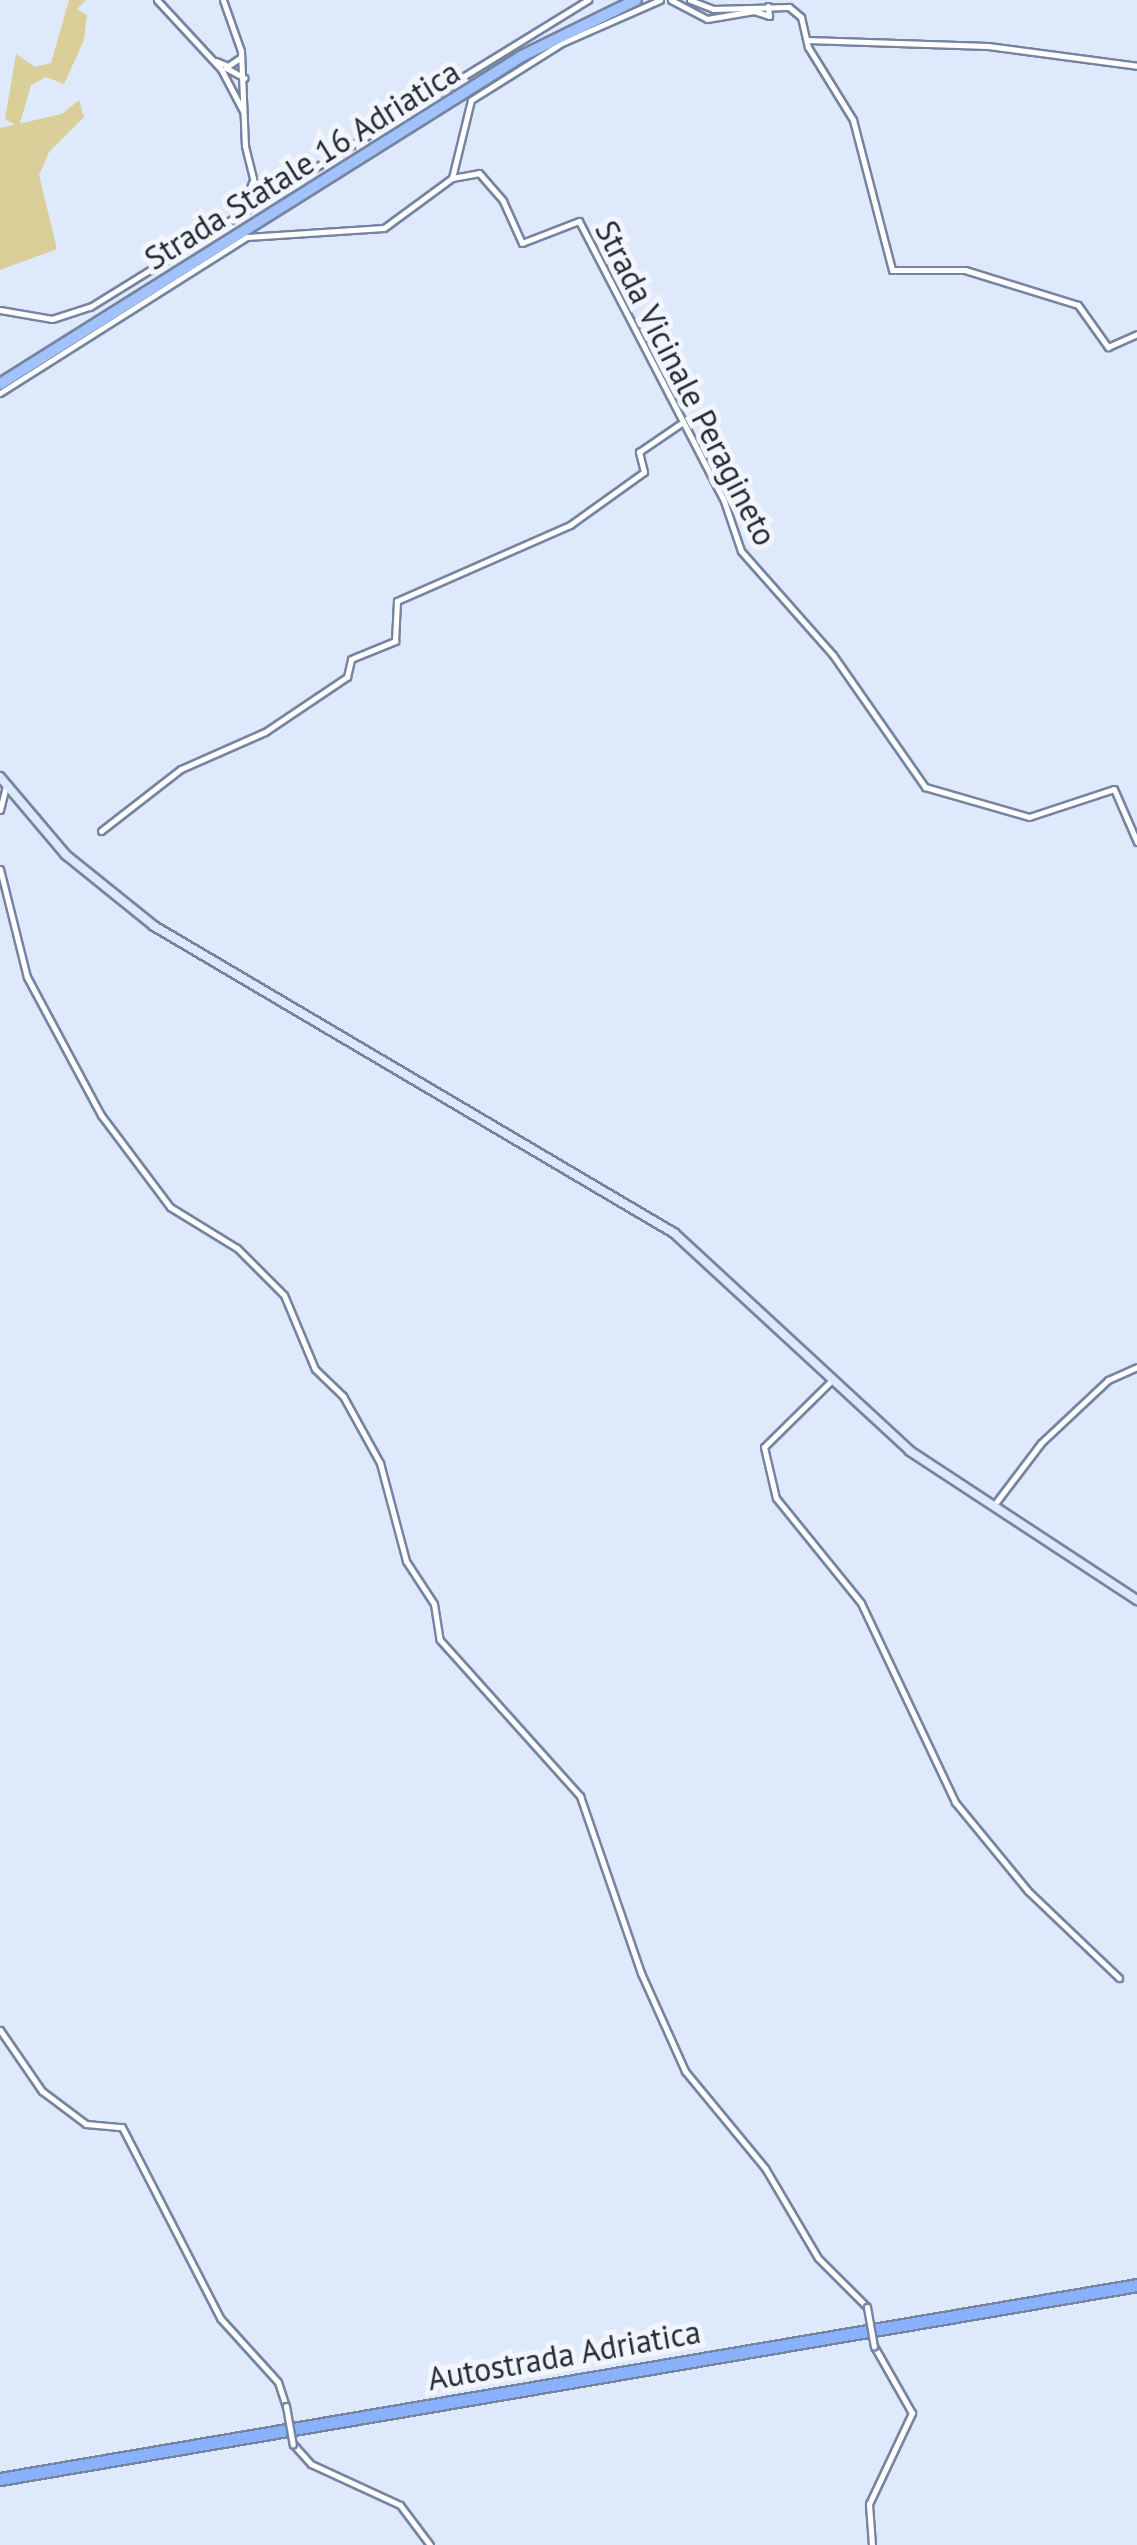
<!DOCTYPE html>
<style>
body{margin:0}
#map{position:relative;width:1137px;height:2545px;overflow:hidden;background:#dee9fc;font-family:"PT Sans",sans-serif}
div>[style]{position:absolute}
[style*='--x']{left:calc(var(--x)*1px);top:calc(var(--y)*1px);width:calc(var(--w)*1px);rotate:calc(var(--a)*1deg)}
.green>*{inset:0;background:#dacf98}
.roads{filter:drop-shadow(2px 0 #7584a1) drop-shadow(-2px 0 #7584a1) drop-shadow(0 2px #7584a1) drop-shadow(0 -2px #7584a1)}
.minor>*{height:5px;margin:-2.5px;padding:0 2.5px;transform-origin:2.5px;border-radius:2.5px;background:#fff}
.secondary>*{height:8px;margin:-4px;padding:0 4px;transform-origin:4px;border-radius:4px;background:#dce8fe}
.trunk>*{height:10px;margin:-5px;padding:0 5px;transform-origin:5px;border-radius:5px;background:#a2c2fc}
.motorway>*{height:11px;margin:-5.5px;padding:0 5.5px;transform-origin:5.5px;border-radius:5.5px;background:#8ab2fc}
.bridges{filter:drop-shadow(2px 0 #7584a1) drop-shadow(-2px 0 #7584a1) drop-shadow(0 2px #7584a1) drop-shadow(0 -2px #7584a1)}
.minor-bridge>*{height:5px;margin:-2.5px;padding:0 2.5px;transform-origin:2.5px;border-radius:2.5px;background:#fff}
span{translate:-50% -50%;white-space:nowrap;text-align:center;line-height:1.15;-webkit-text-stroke:10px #f2f6fc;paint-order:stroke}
.street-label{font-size:32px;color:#232935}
</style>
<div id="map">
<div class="green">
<div style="clip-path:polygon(69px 0,86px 0,77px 9px,87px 15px,84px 40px,64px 84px,46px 77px,31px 85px,19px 127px,5px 119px,16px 54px,35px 67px,51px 63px)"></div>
<div style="clip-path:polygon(79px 100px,84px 117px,49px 152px,39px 175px,57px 249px,0 270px,0 128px,62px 114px)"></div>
</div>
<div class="roads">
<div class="minor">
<div style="--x:157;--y:0;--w:94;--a:47.2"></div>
<div style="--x:221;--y:69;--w:47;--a:62.4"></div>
<div style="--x:223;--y:0;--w:54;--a:70.6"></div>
<div style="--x:241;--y:51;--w:95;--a:87.6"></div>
<div style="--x:245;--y:146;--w:58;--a:76"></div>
<div style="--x:671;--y:0;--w:41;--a:27.8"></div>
<div style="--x:707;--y:19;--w:48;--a:-9.7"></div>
<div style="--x:754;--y:11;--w:16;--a:18"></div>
<div style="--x:769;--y:16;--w:10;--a:-96"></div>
<div style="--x:690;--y:0;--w:25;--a:21"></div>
<div style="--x:713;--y:9;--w:76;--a:-1.5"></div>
<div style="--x:789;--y:7;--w:16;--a:40"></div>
<div style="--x:801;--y:17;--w:31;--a:77"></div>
<div style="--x:808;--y:47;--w:86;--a:58.3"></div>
<div style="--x:853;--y:120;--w:155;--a:75.4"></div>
<div style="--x:892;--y:270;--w:73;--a:0"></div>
<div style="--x:965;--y:270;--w:118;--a:17.2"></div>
<div style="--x:1078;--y:305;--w:52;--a:54.5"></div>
<div style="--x:1108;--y:347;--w:32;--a:-24"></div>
<div style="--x:807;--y:40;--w:181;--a:1.9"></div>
<div style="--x:988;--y:46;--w:150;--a:7.6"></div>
<div style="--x:216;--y:61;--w:13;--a:23"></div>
<div style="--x:228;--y:66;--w:14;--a:-34"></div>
<div style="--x:226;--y:68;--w:21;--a:28"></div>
<div style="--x:452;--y:178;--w:27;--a:-10"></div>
<div style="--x:479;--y:173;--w:37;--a:49"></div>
<div style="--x:503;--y:201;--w:46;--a:65.7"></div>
<div style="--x:522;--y:243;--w:61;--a:-21.1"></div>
<div style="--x:579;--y:221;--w:315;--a:62.6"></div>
<div style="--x:724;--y:501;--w:53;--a:71.2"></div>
<div style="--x:741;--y:551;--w:139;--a:48.5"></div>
<div style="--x:833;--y:655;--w:161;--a:55.1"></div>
<div style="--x:925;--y:787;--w:108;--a:16.1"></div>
<div style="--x:1029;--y:817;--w:89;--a:-18.2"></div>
<div style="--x:1114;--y:789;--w:58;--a:66.5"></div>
<div style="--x:240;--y:214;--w:409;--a:-31.6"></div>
<div style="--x:0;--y:310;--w:53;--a:9.8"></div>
<div style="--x:52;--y:319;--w:40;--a:-18"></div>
<div style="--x:90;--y:307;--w:176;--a:-31.8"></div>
<div style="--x:240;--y:214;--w:34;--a:-69"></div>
<div style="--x:0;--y:393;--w:292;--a:-32.3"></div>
<div style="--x:247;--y:237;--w:137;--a:-3.8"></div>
<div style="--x:384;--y:228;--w:84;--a:-36.3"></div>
<div style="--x:452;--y:178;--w:80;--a:-76.3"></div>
<div style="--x:471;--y:100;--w:107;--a:-32.1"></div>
<div style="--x:562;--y:43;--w:107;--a:-23.7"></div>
<div style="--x:0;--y:810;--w:25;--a:-76"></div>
<div style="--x:101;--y:831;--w:101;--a:-37.8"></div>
<div style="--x:181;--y:769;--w:92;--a:-23.8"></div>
<div style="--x:265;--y:732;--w:99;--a:-33.9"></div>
<div style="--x:347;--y:677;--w:18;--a:-77"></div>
<div style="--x:351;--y:659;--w:48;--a:-22.2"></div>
<div style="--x:395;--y:641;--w:40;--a:-87.1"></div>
<div style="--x:397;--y:601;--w:189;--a:-23.7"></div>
<div style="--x:570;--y:525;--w:91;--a:-35.6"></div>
<div style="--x:644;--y:472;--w:21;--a:-104"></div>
<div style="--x:639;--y:452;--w:53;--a:-34.3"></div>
<div style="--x:0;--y:869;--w:111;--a:76"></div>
<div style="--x:27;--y:977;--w:157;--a:61.8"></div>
<div style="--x:101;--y:1115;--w:115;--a:53.1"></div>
<div style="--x:170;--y:1207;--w:79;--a:31.5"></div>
<div style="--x:237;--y:1248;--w:66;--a:45"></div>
<div style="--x:284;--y:1295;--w:80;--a:67.3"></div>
<div style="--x:315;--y:1369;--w:39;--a:44"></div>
<div style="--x:343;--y:1396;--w:77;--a:61.1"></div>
<div style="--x:380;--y:1463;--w:101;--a:75.1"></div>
<div style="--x:406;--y:1561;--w:51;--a:56.9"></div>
<div style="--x:434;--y:1604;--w:36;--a:81"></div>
<div style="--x:440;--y:1640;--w:210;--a:48.1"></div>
<div style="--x:580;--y:1796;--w:187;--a:71"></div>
<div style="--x:641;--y:1973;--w:107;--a:65.8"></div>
<div style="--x:685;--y:2071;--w:126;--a:50.5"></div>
<div style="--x:765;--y:2168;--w:104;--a:59.5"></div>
<div style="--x:818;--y:2258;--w:69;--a:45"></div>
<div style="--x:832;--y:1380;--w:95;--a:135.4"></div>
<div style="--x:764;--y:1447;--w:52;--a:76.8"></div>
<div style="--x:776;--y:1498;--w:135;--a:51"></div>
<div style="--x:861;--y:1603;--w:220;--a:64.7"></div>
<div style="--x:955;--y:1802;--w:115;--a:50.6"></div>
<div style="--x:1028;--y:1891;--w:126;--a:43.7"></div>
<div style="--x:994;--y:1505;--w:78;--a:-52.8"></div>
<div style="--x:1041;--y:1443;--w:92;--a:-43.2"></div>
<div style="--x:1108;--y:1380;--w:32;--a:-24"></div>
<div style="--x:0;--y:2030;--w:74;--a:55.5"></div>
<div style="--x:42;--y:2091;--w:55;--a:36.9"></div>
<div style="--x:86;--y:2124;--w:36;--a:5"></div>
<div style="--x:122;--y:2127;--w:215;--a:62.8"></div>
<div style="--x:220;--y:2318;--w:86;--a:47.8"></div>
<div style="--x:278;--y:2382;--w:25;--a:72"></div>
<div style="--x:293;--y:2444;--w:27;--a:48"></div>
<div style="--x:311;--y:2464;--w:98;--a:24.7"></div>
<div style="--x:400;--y:2505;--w:50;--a:53.1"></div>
<div style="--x:872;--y:2545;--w:41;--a:-94.2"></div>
<div style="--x:869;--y:2504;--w:101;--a:-64.7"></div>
<div style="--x:912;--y:2413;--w:77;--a:-119.6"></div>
</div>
<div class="secondary">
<div style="--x:0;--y:777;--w:102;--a:49.8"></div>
<div style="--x:66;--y:855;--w:113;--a:38.9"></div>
<div style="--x:154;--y:926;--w:604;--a:30.56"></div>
<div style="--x:674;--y:1233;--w:321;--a:42.7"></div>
<div style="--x:910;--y:1451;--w:272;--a:33.3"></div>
</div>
<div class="trunk">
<div style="--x:0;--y:384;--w:616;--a:-32.14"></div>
<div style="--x:522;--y:56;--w:127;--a:-26.2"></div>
</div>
<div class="motorway">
<div style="--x:0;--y:2479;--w:1153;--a:-9.68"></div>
</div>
</div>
<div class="bridges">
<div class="minor-bridge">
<div style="--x:867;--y:2307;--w:40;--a:80"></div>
<div style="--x:286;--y:2406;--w:39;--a:80"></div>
</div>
</div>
<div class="street-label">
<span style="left:302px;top:165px;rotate:-32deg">Strada Statale 16 Adriatica</span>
<span style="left:686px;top:383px;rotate:63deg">Strada Vicinale Peragineto</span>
<span style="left:564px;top:2355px;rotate:-10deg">Autostrada Adriatica</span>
</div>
</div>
